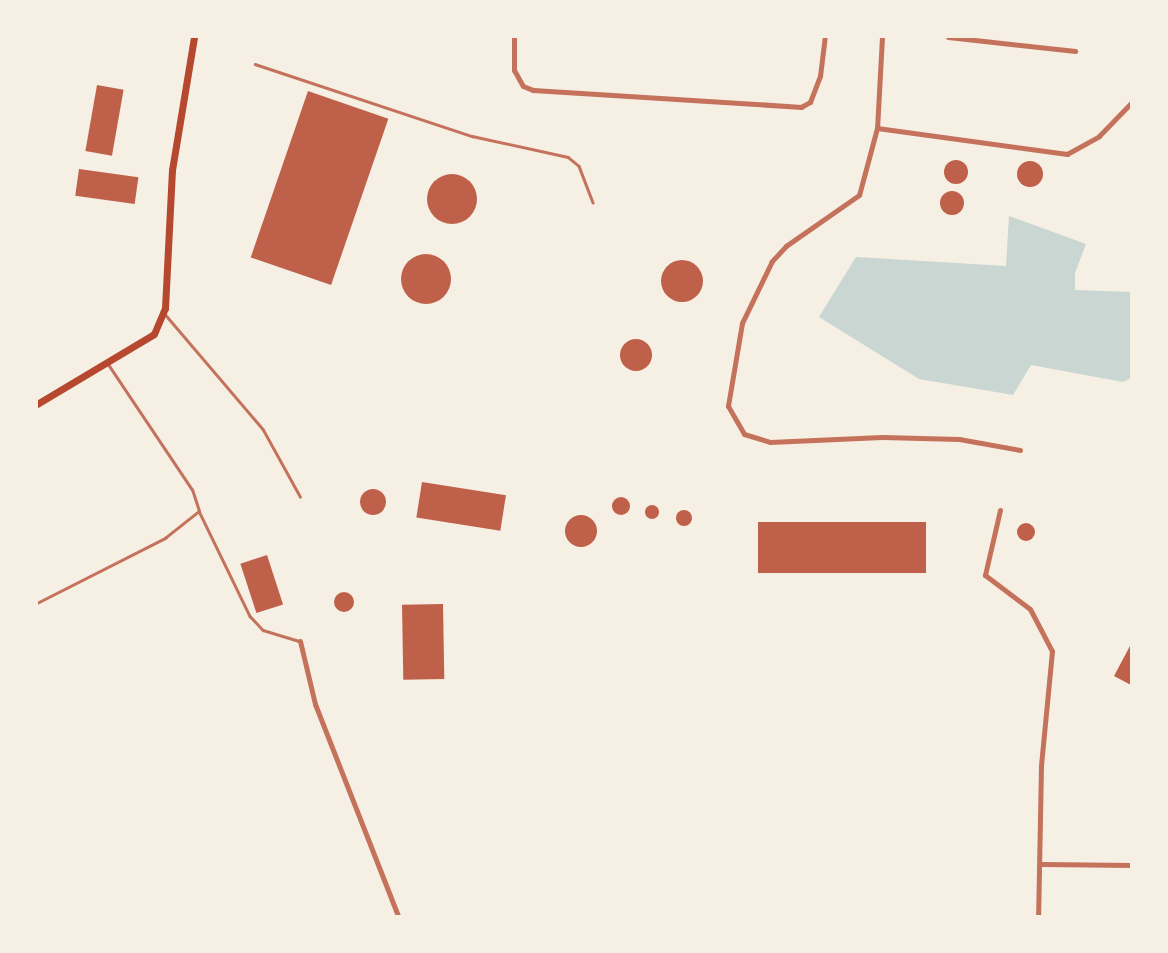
<!DOCTYPE html>
<style>
body{margin:0}
#map{position:relative;width:1168px;height:953px;overflow:hidden;background:#f6efe4;font-family:"PT Sans",sans-serif}
div>[style]{position:absolute}
[style*='--x']{left:calc(var(--x)*1px);top:calc(var(--y)*1px);width:calc(var(--w)*1px);rotate:calc(var(--a)*1deg)}
.water>*{inset:0;background:#c9d6d2}
.building>*{inset:0;background:#bf614a;transform-origin:0 0}
.round{border-radius:50%}
.service>*{height:2.5px;margin:-1.25px;padding:0 1.25px;transform-origin:1.25px;border-radius:1.25px;background:#c5725c}
.minor>*{height:5px;margin:-2.5px;padding:0 2.5px;transform-origin:2.5px;border-radius:2.5px;background:#c5725c}
.secondary>*{height:7px;margin:-3.5px;padding:0 3.5px;transform-origin:3.5px;border-radius:3.5px;background:#b5482f}
span{translate:-50% -50%;white-space:nowrap;text-align:center;line-height:1.15;-webkit-text-stroke:7px #f6efe4;paint-order:stroke}
.frame{position:absolute;inset:0;border:38px solid #f6efe4;pointer-events:none}
</style>
<div id="map">
<div class="water">
<div style="clip-path:polygon(1009px 216px,1086px 244px,1075px 273px,1075px 290px,1131px 292px,1131px 378px,1123px 382px,1031px 365px,1013px 395px,919px 379px,819px 317px,856px 257px,1006px 266px)"></div>
</div>
<div class="building">
<div style="left:97px;top:85px;width:27px;height:67px;rotate:10deg"></div>
<div style="left:308px;top:91px;width:85px;height:176px;rotate:19deg"></div>
<div class="round" style="left:944px;top:160px;width:24px;height:24px"></div>
<div class="round" style="left:1017px;top:161px;width:26px;height:26px"></div>
<div style="left:79px;top:169px;width:60px;height:27px;rotate:8deg"></div>
<div class="round" style="left:427px;top:174px;width:50px;height:50px"></div>
<div class="round" style="left:940px;top:191px;width:24px;height:24px"></div>
<div class="round" style="left:401px;top:254px;width:50px;height:50px"></div>
<div class="round" style="left:661px;top:260px;width:42px;height:42px"></div>
<div class="round" style="left:620px;top:339px;width:32px;height:32px"></div>
<div style="left:422px;top:482px;width:85px;height:36px;rotate:9deg"></div>
<div class="round" style="left:360px;top:489px;width:26px;height:26px"></div>
<div class="round" style="left:612px;top:497px;width:18px;height:18px"></div>
<div class="round" style="left:645px;top:505px;width:14px;height:14px"></div>
<div class="round" style="left:676px;top:510px;width:16px;height:16px"></div>
<div class="round" style="left:565px;top:515px;width:32px;height:32px"></div>
<div style="left:758px;top:522px;width:168px;height:51px"></div>
<div class="round" style="left:1017px;top:523px;width:18px;height:18px"></div>
<div style="left:267px;top:555px;width:52px;height:28px;rotate:72deg"></div>
<div class="round" style="left:334px;top:592px;width:20px;height:20px"></div>
<div style="left:443px;top:604px;width:75px;height:41px;rotate:89deg"></div>
<div style="clip-path:polygon(1131px 644px,1131px 685px,1114px 676px)"></div>
</div>
<div class="service">
<div style="--x:255;--y:64;--w:229;--a:18.4"></div>
<div style="--x:472;--y:136;--w:98;--a:12.3"></div>
<div style="--x:568;--y:157;--w:14;--a:39"></div>
<div style="--x:579;--y:166;--w:39;--a:69"></div>
<div style="--x:165;--y:314;--w:151;--a:49.6"></div>
<div style="--x:263;--y:429;--w:77;--a:61.1"></div>
<div style="--x:199;--y:511;--w:117;--a:64.1"></div>
<div style="--x:250;--y:616;--w:19;--a:47"></div>
<div style="--x:263;--y:630;--w:39;--a:17"></div>
<div style="--x:37;--y:603;--w:144;--a:-26.9"></div>
<div style="--x:165;--y:538;--w:43;--a:-38.5"></div>
<div style="--x:199;--y:511;--w:22;--a:-108"></div>
<div style="--x:192;--y:490;--w:153;--a:-123.8"></div>
</div>
<div class="minor">
<div style="--x:514;--y:37;--w:33;--a:90"></div>
<div style="--x:514;--y:70;--w:18;--a:61"></div>
<div style="--x:523;--y:86;--w:11;--a:22"></div>
<div style="--x:533;--y:90;--w:269;--a:3.6"></div>
<div style="--x:801;--y:107;--w:10;--a:-29"></div>
<div style="--x:810;--y:102;--w:28;--a:-69"></div>
<div style="--x:820;--y:76;--w:39;--a:-83"></div>
<div style="--x:882;--y:37;--w:91;--a:93.1"></div>
<div style="--x:877;--y:128;--w:69;--a:105"></div>
<div style="--x:859;--y:195;--w:89;--a:145.1"></div>
<div style="--x:786;--y:246;--w:21;--a:133"></div>
<div style="--x:772;--y:261;--w:69;--a:115.8"></div>
<div style="--x:742;--y:323;--w:84;--a:99.6"></div>
<div style="--x:728;--y:406;--w:32;--a:60"></div>
<div style="--x:744;--y:434;--w:27;--a:17"></div>
<div style="--x:770;--y:442;--w:112;--a:-2.6"></div>
<div style="--x:882;--y:437;--w:77;--a:1.5"></div>
<div style="--x:959;--y:439;--w:62;--a:10.2"></div>
<div style="--x:948;--y:37;--w:128;--a:6.3"></div>
<div style="--x:877;--y:128;--w:192;--a:7.8"></div>
<div style="--x:1067;--y:154;--w:37;--a:-29"></div>
<div style="--x:1099;--y:136;--w:46;--a:-45.9"></div>
<div style="--x:1000;--y:510;--w:67;--a:103"></div>
<div style="--x:985;--y:575;--w:56;--a:37.1"></div>
<div style="--x:1030;--y:609;--w:47;--a:62.4"></div>
<div style="--x:1052;--y:651;--w:116;--a:95.5"></div>
<div style="--x:1041;--y:766;--w:150;--a:91.1"></div>
<div style="--x:300;--y:641;--w:65;--a:76.6"></div>
<div style="--x:315;--y:704;--w:228;--a:68.6"></div>
<div style="--x:1042;--y:864;--w:89;--a:0.6"></div>
</div>
<div class="secondary">
<div style="--x:37;--y:404;--w:136;--a:-30.9"></div>
<div style="--x:154;--y:334;--w:28;--a:-67"></div>
<div style="--x:165;--y:308;--w:138;--a:-87.1"></div>
<div style="--x:172;--y:170;--w:135;--a:-80.6"></div>
</div>
<div class="frame"></div>
</div>
